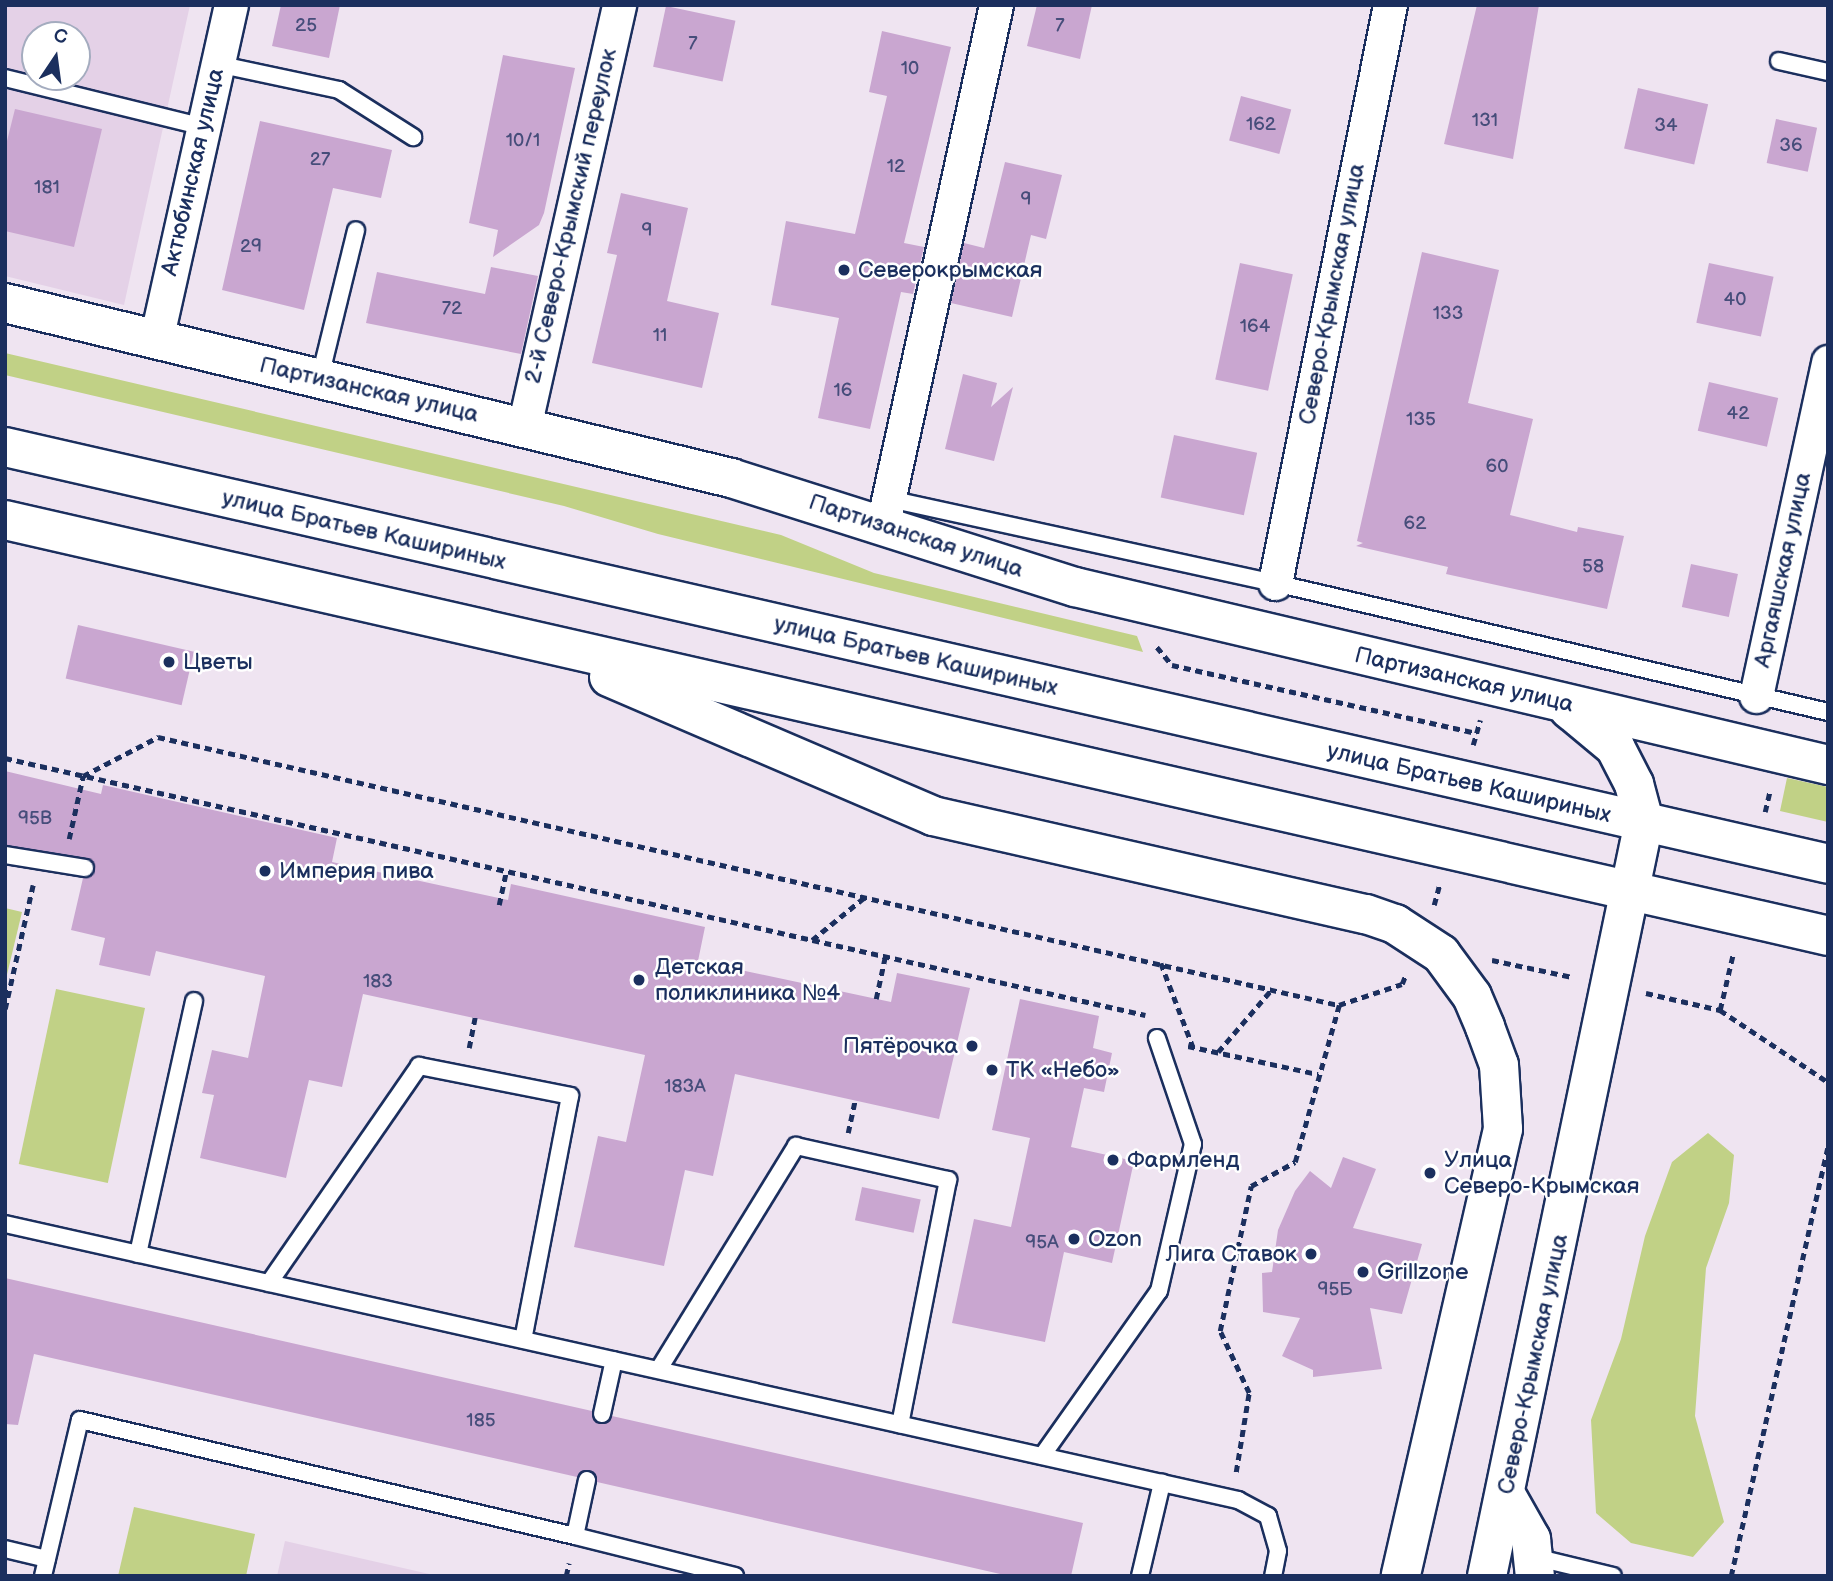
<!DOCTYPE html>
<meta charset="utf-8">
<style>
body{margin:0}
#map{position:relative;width:1833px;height:1581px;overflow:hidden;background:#efe4f1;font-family:"Balsamiq Sans",sans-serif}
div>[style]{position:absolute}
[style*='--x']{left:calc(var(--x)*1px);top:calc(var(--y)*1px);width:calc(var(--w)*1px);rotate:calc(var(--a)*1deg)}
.built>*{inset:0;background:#e4d1e7}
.green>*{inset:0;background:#c1d186;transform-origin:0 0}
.building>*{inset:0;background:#c9a6d0;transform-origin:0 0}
.path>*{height:4.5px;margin-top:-2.25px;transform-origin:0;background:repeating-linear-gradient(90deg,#1b2f5e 0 7px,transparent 0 12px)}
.roads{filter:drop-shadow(2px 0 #1b2f5e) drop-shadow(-2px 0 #1b2f5e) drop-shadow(0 2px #1b2f5e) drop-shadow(0 -2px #1b2f5e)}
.lane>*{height:16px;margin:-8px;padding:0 8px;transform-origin:8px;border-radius:8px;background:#fff}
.street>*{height:33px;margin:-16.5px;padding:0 16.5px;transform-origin:16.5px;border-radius:16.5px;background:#fff}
.secondary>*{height:38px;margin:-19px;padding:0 19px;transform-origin:19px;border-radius:19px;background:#fff}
.primary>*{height:38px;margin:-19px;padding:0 19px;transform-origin:19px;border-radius:19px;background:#fff}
.dots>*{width:19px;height:19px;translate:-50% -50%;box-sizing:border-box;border:4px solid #fff;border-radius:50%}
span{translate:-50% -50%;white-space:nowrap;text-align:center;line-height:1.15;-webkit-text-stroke:5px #fff;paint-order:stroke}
.number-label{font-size:19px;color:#464d7a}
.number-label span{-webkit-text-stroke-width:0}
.street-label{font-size:23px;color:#1b2f5e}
.poi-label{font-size:23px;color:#1b2f5e}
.left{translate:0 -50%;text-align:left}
.right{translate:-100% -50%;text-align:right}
.frame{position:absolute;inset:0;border:7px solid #1b2f5e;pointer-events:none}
.north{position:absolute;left:21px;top:21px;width:70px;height:70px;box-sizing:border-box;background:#fff;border:2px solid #a4acbf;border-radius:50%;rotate:13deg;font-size:19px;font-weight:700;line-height:28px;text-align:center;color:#1b2f5e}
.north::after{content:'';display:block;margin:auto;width:24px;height:32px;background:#1b2f5e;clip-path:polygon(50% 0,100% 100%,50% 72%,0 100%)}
</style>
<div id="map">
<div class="built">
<div style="clip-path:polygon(evenodd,5px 5px,190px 5px,124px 305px,5px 276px,5px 5px,35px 35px,77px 35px,77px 77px,35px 77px,35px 35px)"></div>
<div style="clip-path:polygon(285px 1541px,438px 1576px,277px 1576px)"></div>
</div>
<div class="green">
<div style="clip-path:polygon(5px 353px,781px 535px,874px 573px,1137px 636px,1143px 652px,658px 534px,564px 506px,5px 375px)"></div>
<div style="clip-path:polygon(1787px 778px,1828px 787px,1828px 822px,1780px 811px)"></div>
<div style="clip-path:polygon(5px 908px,22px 912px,5px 983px)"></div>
<div style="left:56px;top:989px;width:91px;height:179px;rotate:12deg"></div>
<div style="clip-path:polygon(1708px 1133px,1734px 1155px,1729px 1203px,1706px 1268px,1695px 1416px,1724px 1522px,1693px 1557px,1631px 1543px,1596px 1513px,1591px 1420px,1621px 1339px,1645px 1236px,1672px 1162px)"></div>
<div style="clip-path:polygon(134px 1507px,255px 1534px,246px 1576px,118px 1576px)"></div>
</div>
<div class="building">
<div style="clip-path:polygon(281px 5px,340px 5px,329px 58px,272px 46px)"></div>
<div style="clip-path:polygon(1037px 5px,1092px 5px,1080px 59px,1027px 46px)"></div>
<div style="clip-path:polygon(1477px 5px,1539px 5px,1513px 159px,1444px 144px)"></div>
<div style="left:666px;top:6px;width:71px;height:62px;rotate:12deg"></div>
<div style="clip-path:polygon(882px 31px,951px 47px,904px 243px,924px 247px,913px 294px,901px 292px,870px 429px,818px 418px,839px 318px,771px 305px,786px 221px,855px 234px,887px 96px,869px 92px)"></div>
<div style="clip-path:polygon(503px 55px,575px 68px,544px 213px,539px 225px,493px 257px,498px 230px,469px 223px)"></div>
<div style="left:1638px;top:88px;width:72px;height:62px;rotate:13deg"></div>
<div style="left:1241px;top:96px;width:52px;height:46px;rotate:15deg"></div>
<div style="clip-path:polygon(15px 109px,102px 129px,74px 247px,5px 231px,5px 149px)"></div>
<div style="left:1776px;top:119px;width:42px;height:45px;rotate:12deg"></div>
<div style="clip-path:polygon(260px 121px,392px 150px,381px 198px,333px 188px,304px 310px,222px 290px)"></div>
<div style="clip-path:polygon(1005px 162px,1062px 175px,1046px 239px,1031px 235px,1012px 317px,951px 303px,964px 243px,984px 248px)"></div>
<div style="clip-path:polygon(621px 193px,688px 208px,667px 301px,719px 313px,702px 388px,592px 363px,617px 255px,607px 253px)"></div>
<div style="clip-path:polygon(1422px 252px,1499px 270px,1468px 403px,1533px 419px,1510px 515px,1577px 532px,1578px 527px,1624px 536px,1607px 609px,1446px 574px,1448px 567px,1356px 546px,1363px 543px,1357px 541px)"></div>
<div style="left:1240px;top:263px;width:54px;height:119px;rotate:12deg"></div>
<div style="left:1709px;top:263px;width:66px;height:61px;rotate:12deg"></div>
<div style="clip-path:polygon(491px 267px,538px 276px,521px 354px,366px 323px,377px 272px,485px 294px)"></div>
<div style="clip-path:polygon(963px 374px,997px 383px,991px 407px,1013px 387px,994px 461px,945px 449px)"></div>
<div style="left:1709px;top:382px;width:71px;height:50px;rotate:13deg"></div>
<div style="left:1174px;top:435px;width:85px;height:64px;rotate:12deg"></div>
<div style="left:1691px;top:564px;width:48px;height:44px;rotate:12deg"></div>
<div style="left:78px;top:625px;width:119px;height:55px;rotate:13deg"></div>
<div style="clip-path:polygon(5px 771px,101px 794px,103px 785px,337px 838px,332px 862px,508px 900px,511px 884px,705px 927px,698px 961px,891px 1002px,897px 973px,970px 988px,939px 1119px,735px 1074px,713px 1176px,685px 1170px,664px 1266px,574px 1247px,598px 1136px,626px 1142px,645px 1055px,363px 994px,342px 1087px,309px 1080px,286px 1178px,200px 1158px,214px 1095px,202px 1093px,212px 1050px,248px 1058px,265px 976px,156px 951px,150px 976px,99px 965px,105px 938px,71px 930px,83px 878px,94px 874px,94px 864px,87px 858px,5px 845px)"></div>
<div style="clip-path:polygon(1020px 999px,1099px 1016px,1093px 1048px,1112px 1053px,1104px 1092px,1084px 1088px,1071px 1147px,1134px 1161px,1112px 1263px,1064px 1252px,1045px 1342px,952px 1323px,974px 1219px,1011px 1227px,1030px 1138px,992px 1130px)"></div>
<div style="clip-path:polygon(1343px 1157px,1376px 1169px,1353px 1228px,1422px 1244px,1402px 1314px,1370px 1308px,1382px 1369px,1313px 1377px,1313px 1370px,1282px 1356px,1300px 1318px,1263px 1312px,1262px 1273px,1272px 1272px,1278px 1230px,1295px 1191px,1310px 1171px,1331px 1188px)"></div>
<div style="left:862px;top:1187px;width:60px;height:34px;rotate:12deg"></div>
<div style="clip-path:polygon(5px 1278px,592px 1411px,599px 1424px,612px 1416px,1083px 1523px,1071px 1576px,1009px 1576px,597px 1482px,590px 1470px,577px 1477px,34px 1354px,18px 1425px,5px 1424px)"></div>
</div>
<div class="path">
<div style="--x:1157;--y:647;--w:23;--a:50"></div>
<div style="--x:1172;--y:665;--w:312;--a:12.6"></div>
<div style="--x:1473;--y:745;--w:26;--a:-74"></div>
<div style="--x:5;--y:758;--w:1169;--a:12.7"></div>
<div style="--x:1765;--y:812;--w:23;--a:-77"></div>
<div style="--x:69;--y:839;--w:65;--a:-77.5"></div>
<div style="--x:83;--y:776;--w:85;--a:-27.5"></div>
<div style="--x:158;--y:737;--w:1211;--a:12.79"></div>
<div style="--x:1339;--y:1005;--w:66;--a:-18.4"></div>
<div style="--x:1402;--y:984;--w:11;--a:-68"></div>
<div style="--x:499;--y:905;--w:34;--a:-78"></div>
<div style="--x:1434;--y:905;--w:20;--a:-75"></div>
<div style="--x:812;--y:940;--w:68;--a:-39.1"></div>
<div style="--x:1492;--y:960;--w:82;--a:12"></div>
<div style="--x:1161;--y:963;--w:90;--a:69.1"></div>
<div style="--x:1646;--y:993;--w:76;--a:12.9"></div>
<div style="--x:1720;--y:1010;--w:130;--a:33.7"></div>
<div style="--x:876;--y:999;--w:43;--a:-77.9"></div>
<div style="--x:5;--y:1009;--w:127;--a:-77.3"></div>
<div style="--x:1720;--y:1010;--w:57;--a:-76.9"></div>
<div style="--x:1188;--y:1046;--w:133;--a:12.2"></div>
<div style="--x:469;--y:1048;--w:31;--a:-79"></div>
<div style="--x:1218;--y:1052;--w:83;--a:-49.4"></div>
<div style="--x:848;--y:1133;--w:35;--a:-78"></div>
<div style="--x:1236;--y:1472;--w:80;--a:-80.7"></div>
<div style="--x:1249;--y:1393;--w:68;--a:-115.1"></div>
<div style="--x:1220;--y:1331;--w:148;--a:-77.9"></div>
<div style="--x:1251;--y:1186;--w:50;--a:-28.6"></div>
<div style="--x:1295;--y:1162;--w:163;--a:-74.3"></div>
<div style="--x:566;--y:1576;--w:13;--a:-77"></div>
<div style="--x:1731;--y:1576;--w:440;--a:-77.3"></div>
</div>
<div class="roads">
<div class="lane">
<div style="--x:1779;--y:61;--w:50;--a:12.7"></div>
<div style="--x:217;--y:64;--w:125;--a:12"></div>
<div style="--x:339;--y:90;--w:88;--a:32.4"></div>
<div style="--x:5;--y:78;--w:205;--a:13.8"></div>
<div style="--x:320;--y:377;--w:151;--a:-76.2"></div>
<div style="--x:889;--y:499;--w:395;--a:12.3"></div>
<div style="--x:1275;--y:583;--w:568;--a:13.13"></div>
<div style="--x:5;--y:855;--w:81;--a:9.2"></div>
<div style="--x:5;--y:1224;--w:1264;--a:12.62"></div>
<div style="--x:1238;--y:1500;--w:34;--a:28"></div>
<div style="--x:1268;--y:1516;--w:36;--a:74"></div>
<div style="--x:1278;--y:1551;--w:25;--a:101"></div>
<div style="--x:138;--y:1254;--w:259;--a:-77.5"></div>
<div style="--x:269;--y:1283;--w:264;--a:-55.3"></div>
<div style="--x:419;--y:1066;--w:154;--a:11.2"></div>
<div style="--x:570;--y:1096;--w:248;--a:100.9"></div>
<div style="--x:659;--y:1369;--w:262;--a:-58.4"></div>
<div style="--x:796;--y:1146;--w:156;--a:12.6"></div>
<div style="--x:948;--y:1180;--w:249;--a:101.1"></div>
<div style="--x:602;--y:1414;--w:55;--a:-77.5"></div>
<div style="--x:1042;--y:1456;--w:202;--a:-54.7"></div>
<div style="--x:1159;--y:1291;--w:151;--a:-77"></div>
<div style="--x:1193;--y:1144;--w:112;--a:-108.8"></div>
<div style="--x:587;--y:1480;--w:57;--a:102.1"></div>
<div style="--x:575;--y:1536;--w:165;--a:14"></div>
<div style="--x:5;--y:1549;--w:43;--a:13.4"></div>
<div style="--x:1534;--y:1557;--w:81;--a:13.5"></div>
<div style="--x:43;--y:1576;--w:160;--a:-76.7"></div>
<div style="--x:80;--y:1420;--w:508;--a:13.19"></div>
<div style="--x:1140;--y:1576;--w:96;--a:-76.7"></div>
</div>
<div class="street">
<div style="--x:156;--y:340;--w:343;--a:-77.4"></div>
<div style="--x:524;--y:427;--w:433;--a:-77.3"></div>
<div style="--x:883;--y:524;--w:531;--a:-77.72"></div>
<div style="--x:1275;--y:583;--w:589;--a:-78.75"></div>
<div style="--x:1756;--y:696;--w:342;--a:-77.8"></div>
</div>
<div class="secondary">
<div style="--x:5;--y:303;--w:747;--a:13.55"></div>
<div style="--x:731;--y:478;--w:361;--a:17.6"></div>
<div style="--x:1075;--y:587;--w:774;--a:13.3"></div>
<div style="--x:1569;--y:709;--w:60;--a:39.6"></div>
<div style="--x:1615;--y:747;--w:42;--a:62.8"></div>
<div style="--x:1634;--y:784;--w:39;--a:75"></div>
</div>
<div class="primary">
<div style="--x:5;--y:447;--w:1870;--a:12.88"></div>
<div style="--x:5;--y:520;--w:1870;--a:12.85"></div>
<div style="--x:609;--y:677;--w:353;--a:23.2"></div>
<div style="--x:933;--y:816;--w:444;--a:12.8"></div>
<div style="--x:1366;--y:914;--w:31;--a:19"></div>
<div style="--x:1395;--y:924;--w:55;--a:33.1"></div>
<div style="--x:1441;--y:954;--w:52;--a:53.6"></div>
<div style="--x:1472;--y:996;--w:34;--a:67"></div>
<div style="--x:1485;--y:1027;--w:40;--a:69.8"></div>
<div style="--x:1499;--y:1065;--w:64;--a:86.4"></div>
<div style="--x:1503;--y:1129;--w:458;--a:102.9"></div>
<div style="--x:1506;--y:1495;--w:51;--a:60.4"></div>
<div style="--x:1531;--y:1539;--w:37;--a:84"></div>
<div style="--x:1487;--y:1576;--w:770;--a:-78.24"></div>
</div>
</div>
<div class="dots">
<div style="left:844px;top:270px;background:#1b2f5e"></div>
<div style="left:169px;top:662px;background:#1b2f5e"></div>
<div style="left:265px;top:871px;background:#1b2f5e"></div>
<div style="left:639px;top:980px;background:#1b2f5e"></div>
<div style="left:972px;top:1046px;background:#1b2f5e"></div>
<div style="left:992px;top:1070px;background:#1b2f5e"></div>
<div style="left:1113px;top:1160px;background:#1b2f5e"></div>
<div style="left:1430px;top:1173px;background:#1b2f5e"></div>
<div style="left:1074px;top:1239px;background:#1b2f5e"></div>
<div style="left:1311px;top:1254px;background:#1b2f5e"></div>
<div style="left:1363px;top:1272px;background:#1b2f5e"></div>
</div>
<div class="number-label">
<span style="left:306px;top:26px">25</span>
<span style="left:1060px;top:26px">7</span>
<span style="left:693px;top:44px">7</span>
<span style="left:910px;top:69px">10</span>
<span style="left:1485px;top:121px">131</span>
<span style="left:1261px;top:125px">162</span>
<span style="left:1666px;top:126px">34</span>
<span style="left:523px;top:141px">10/1</span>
<span style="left:1791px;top:146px">36</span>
<span style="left:320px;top:160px">27</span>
<span style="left:896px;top:167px">12</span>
<span style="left:47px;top:188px">181</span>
<span style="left:1026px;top:200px">9</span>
<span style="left:647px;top:231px">9</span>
<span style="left:251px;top:247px">29</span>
<span style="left:1735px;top:300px">40</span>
<span style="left:452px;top:309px">72</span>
<span style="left:1448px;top:314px">133</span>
<span style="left:1255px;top:327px">164</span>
<span style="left:660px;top:336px">11</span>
<span style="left:843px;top:391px">16</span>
<span style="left:1738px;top:414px">42</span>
<span style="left:1421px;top:420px">135</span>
<span style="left:1497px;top:467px">60</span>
<span style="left:1415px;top:524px">62</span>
<span style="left:1593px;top:567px">58</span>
<span style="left:35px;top:819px">95В</span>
<span style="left:378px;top:982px">183</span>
<span style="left:685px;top:1087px">183А</span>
<span style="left:1042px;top:1243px">95А</span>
<span style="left:1335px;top:1290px">95Б</span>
<span style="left:481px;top:1421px">185</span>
</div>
<div class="street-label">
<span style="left:193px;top:172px;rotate:-77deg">Актюбинская улица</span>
<span style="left:571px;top:216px;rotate:-77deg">2-й Северо-Крымский переулок</span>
<span style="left:1332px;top:294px;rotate:-79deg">Северо-Крымская улица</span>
<span style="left:369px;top:390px;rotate:13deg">Партизанская улица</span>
<span style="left:364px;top:530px;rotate:13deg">улица Братьев Кашириных</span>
<span style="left:916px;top:536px;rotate:18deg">Партизанская улица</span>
<span style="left:1783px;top:570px;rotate:-78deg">Аргаяшская улица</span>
<span style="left:916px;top:656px;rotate:13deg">улица Братьев Кашириных</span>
<span style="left:1464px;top:680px;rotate:13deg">Партизанская улица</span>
<span style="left:1469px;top:783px;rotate:13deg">улица Братьев Кашириных</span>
<span style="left:1533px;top:1364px;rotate:-78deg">Северо-Крымская улица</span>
</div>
<div class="poi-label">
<span class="left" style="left:858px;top:270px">Северокрымская</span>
<span class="left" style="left:183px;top:662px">Цветы</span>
<span class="left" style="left:279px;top:871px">Империя пива</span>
<span class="left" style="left:655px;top:980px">Детская<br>поликлиника №4</span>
<span class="right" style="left:958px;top:1046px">Пятёрочка</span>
<span class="left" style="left:1006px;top:1070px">ТК «Небо»</span>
<span class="left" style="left:1127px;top:1160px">Фармленд</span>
<span class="left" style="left:1444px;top:1173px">Улица<br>Северо-Крымская</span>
<span class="left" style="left:1088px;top:1239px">Ozon</span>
<span class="right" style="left:1297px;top:1254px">Лига Ставок</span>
<span class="left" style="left:1377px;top:1272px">Grillzone</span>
</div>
<div class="frame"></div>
<div class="north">С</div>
</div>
